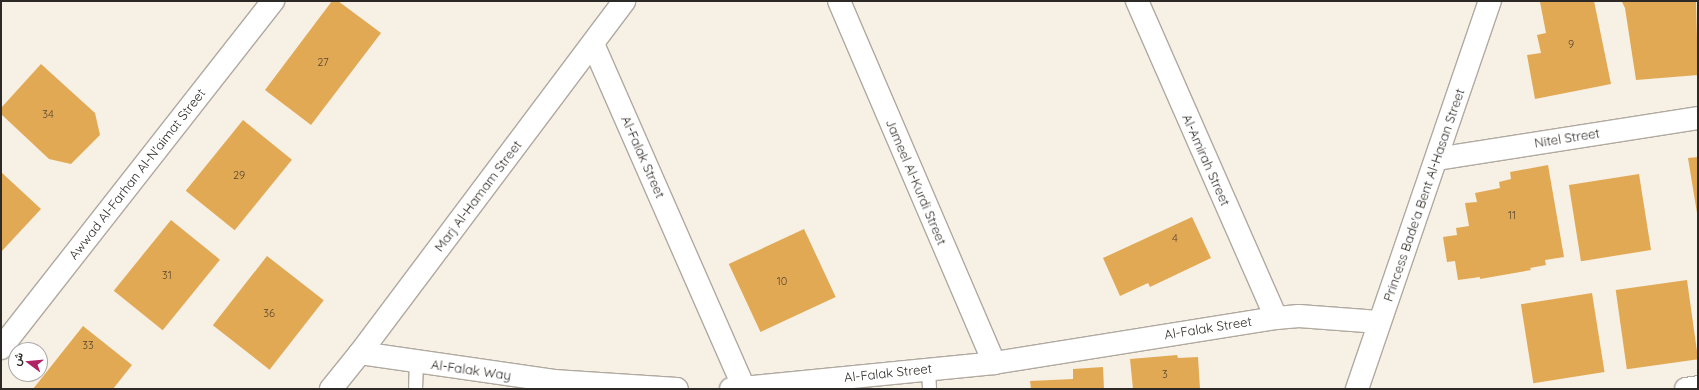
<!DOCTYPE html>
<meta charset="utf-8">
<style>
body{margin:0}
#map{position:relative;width:1699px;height:390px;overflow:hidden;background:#f7f0e5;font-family:Quicksand,Vazirmatn,sans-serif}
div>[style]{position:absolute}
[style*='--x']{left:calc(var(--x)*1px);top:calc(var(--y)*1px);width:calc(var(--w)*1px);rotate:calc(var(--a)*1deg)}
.building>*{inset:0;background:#e2a954;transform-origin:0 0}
.roads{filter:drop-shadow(1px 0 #b0a9a0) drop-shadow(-1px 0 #b0a9a0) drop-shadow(0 1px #b0a9a0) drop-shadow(0 -1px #b0a9a0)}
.service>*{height:13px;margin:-6.5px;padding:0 6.5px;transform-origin:6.5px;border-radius:6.5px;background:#fff}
.minor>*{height:22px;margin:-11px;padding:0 11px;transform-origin:11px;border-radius:11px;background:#fff}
.tertiary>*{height:22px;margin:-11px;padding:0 11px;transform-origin:11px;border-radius:11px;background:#fff}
span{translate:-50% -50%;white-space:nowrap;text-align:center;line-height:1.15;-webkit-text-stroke:3px #fff;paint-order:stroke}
.number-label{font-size:11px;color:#5a4932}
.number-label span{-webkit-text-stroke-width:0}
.street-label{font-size:13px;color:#2c2926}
.frame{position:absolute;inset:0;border:2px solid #2c2926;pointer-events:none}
.north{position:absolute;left:8px;top:342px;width:40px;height:40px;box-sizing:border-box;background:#fff;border:1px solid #aba9a8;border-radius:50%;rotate:286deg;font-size:11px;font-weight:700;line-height:16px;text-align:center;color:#2c2926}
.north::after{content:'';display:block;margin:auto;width:14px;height:18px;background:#ae2465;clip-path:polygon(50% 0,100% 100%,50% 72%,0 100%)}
</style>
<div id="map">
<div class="building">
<div style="clip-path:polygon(332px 1px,338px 1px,381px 33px,311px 125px,265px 90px)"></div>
<div style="clip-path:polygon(1594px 1px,1611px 84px,1535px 99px,1527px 55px,1541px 53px,1537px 35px,1546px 33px,1540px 2px)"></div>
<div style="clip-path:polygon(1630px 1px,1696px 1px,1698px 75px,1636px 80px,1625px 8px,1622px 2px)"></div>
<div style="clip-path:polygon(41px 64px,95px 113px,100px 135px,71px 164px,49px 159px,1px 114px,1px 108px)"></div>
<div style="left:243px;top:120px;width:63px;height:91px;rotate:39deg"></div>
<div style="clip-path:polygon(1698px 157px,1698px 213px,1697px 213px,1688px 158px)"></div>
<div style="clip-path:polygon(1548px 165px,1564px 257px,1545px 260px,1546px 265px,1530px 268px,1531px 270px,1480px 279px,1480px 277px,1458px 280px,1455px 261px,1447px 262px,1443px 237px,1457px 235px,1456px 228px,1469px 226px,1465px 203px,1477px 202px,1475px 193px,1500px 188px,1499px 182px,1511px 179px,1510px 172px)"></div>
<div style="clip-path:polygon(1px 172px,41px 209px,1px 252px)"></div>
<div style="left:1639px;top:174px;width:77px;height:71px;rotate:81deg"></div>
<div style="clip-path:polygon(1192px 217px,1211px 258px,1150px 287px,1148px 283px,1120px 296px,1103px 258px)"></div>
<div style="left:171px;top:220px;width:63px;height:91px;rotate:39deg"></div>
<div style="left:804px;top:229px;width:75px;height:83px;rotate:65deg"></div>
<div style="left:267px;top:256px;width:72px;height:88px;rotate:38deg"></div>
<div style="left:1687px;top:280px;width:80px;height:72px;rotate:82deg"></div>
<div style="left:1592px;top:293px;width:80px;height:72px;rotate:81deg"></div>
<div style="clip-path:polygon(83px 326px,132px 365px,113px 389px,33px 389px)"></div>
<div style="clip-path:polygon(1177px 355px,1178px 358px,1198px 357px,1200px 389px,1133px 389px,1130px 359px)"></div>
<div style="clip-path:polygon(1103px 367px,1104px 389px,1031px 389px,1030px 381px,1073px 379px,1073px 369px)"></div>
</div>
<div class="roads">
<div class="service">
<div style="--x:928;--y:369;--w:20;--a:87"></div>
<div style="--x:415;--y:389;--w:26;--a:-88"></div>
</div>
<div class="minor">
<div style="--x:839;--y:1;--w:394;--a:66.8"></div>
<div style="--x:1137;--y:1;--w:346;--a:66.3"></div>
<div style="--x:593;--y:44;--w:376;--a:66.3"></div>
<div style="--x:1437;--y:159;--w:264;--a:-8.9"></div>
<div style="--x:1;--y:348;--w:441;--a:-51.9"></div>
<div style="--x:360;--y:353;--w:196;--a:8.2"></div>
<div style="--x:554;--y:381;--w:123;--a:3.7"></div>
<div style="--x:331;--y:389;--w:46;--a:-51.1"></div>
<div style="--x:360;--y:353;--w:440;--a:-53.1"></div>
<div style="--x:731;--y:389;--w:264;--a:-5.6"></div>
<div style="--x:994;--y:363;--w:286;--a:-9.1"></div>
<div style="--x:1276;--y:318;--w:23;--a:-5"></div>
<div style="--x:1299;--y:316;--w:80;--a:4.3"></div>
<div style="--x:1686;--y:389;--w:12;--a:-9"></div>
</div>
<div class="tertiary">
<div style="--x:1357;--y:389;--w:410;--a:-71.1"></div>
</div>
</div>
<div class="number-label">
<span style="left:1571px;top:44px">9</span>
<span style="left:323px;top:62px">27</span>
<span style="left:48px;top:114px">34</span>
<span style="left:239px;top:175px">29</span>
<span style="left:1512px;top:215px">11</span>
<span style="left:1175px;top:238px">4</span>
<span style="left:167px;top:275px">31</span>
<span style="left:782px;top:281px">10</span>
<span style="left:269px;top:313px">36</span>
<span style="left:88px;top:345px">33</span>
<span style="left:1165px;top:374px">3</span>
</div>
<div class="street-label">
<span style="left:1567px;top:138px;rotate:-9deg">Nitel Street</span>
<span style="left:643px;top:157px;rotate:66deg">Al-Falak Street</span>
<span style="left:1206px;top:160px;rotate:66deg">Al-Amirah Street</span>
<span style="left:137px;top:174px;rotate:-52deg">Awwad Al-Farhan Al-N'aimat Street</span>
<span style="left:916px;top:182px;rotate:67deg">Jameel Al-Kurdi Street</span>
<span style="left:1424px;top:195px;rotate:-71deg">Princess Bade'a Bent Al-Hasan Street</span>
<span style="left:478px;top:196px;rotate:-53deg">Marj Al-Hamam Street</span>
<span style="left:1208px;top:328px;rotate:-9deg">Al-Falak Street</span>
<span style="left:471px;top:370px;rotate:8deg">Al-Falak Way</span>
<span style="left:888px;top:373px;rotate:-6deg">Al-Falak Street</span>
</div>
<div class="frame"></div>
<div class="north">ش</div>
</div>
